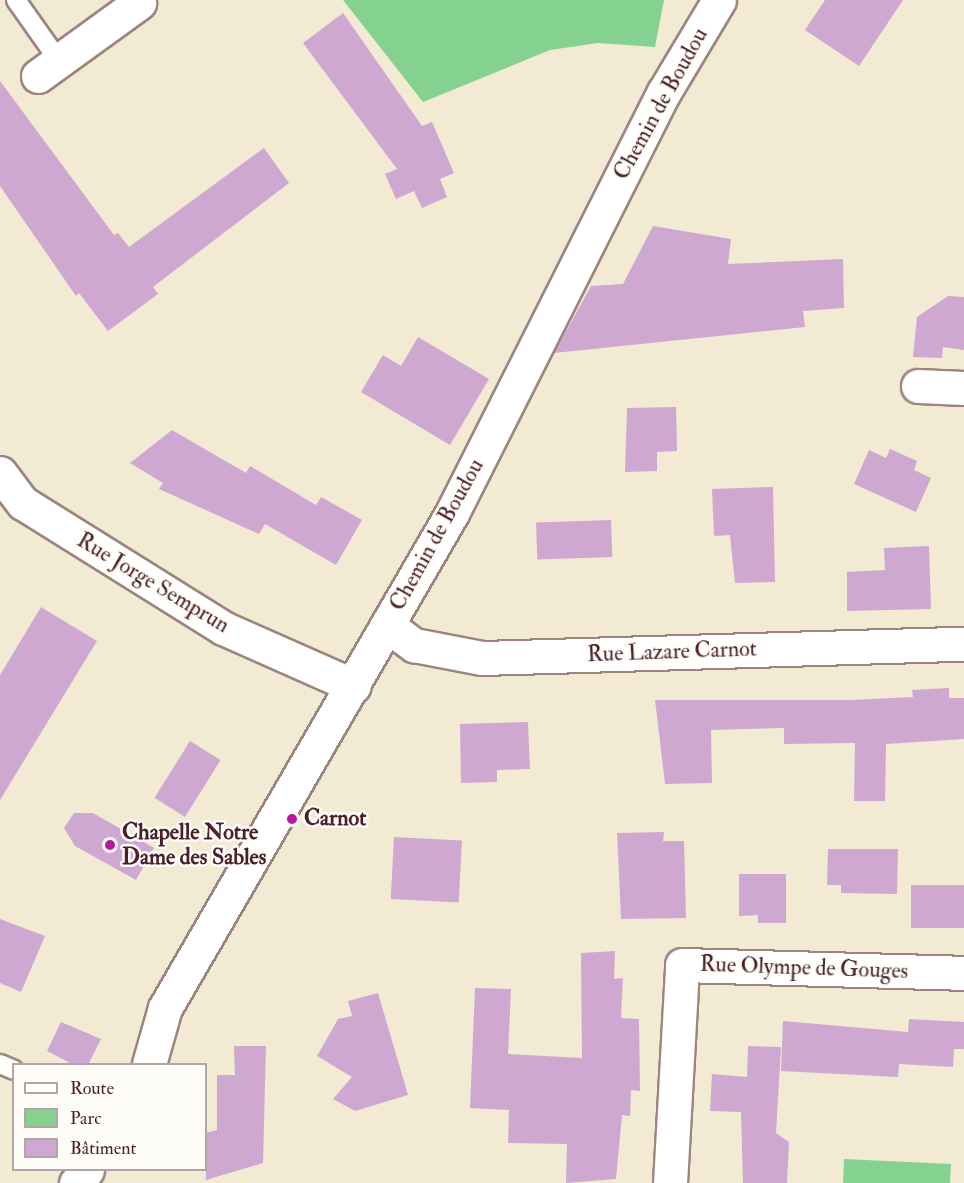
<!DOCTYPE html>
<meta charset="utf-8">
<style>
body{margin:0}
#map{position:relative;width:964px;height:1183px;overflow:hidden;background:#f2ead3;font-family:"IM FELL Double Pica",serif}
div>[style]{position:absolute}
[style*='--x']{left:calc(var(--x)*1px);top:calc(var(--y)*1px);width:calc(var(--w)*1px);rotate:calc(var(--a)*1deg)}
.green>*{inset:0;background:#85d290}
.building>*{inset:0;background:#cfa8d2;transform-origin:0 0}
.roads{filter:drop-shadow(2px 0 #9e847f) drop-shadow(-2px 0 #9e847f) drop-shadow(0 2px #9e847f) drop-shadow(0 -2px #9e847f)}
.lane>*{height:18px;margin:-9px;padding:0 9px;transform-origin:9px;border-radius:9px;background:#fff}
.street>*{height:33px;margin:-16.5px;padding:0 16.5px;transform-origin:16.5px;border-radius:16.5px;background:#fff}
.secondary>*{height:33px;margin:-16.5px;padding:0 16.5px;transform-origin:16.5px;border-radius:16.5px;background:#fff}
.dots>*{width:16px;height:16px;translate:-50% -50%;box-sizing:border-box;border:3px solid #fdfcf7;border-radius:50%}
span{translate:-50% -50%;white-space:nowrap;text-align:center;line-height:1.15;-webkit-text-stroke:5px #fdfcf7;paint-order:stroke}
.street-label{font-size:22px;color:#4a1f2b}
.poi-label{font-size:22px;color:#4a1f2b;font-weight:700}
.left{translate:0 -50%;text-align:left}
.legend{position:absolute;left:12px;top:1063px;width:195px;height:108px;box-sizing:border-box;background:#fdfcf7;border:2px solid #b5a4a5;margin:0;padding:8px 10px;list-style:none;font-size:18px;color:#4a1f2b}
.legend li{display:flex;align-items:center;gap:12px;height:30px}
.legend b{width:30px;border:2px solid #b5a4a5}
</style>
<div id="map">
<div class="green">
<div style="clip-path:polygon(343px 0,664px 0,655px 47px,598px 43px,550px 50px,423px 102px)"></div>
<div style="clip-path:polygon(844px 1159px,951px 1164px,950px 1183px,843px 1183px)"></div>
</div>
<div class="building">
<div style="clip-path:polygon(825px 0,903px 0,859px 66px,805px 30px)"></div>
<div style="clip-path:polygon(343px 13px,422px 126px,432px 122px,454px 173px,440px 179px,447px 197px,422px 208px,414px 191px,396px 199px,385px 174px,397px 169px,303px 43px)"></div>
<div style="clip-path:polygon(0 81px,114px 235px,118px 233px,129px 247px,264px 148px,289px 183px,153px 287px,158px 294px,108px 331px,79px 293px,76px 296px,0 186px)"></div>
<div style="clip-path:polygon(653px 226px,731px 239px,728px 264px,843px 259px,844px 308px,803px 311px,805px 327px,554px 353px,591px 286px,623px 284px)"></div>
<div style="clip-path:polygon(948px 296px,964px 297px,964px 350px,943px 347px,942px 358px,913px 357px,917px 317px)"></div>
<div style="clip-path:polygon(418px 337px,489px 379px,450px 445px,361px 392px,383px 355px,401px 366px)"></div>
<div style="clip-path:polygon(676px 407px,677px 451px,657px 452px,657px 471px,625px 472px,627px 408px)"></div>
<div style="clip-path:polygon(172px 430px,246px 473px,250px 466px,316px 505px,321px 497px,362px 520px,336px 565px,265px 524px,259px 534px,159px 489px,163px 483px,130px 463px)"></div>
<div style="clip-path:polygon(890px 449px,917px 461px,914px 470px,931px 478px,916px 512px,854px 484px,869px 450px,886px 458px)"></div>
<div style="clip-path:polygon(773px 487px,775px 582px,735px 583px,730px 535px,714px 536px,712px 489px)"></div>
<div style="left:611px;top:520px;width:37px;height:75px;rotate:88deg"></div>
<div style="clip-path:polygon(929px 546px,931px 609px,847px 611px,847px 572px,885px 570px,884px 548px)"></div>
<div style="clip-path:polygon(41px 607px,97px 641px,0 800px,0 675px)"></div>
<div style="clip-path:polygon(949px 688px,949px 698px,964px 698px,964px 739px,886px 744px,885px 801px,854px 801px,855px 743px,784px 744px,784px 728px,711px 730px,712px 783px,665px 784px,655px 700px,850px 700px,913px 697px,912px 690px)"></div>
<div style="clip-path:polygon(528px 722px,530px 769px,497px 770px,497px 782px,461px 783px,460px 724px)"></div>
<div style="left:190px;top:741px;width:36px;height:67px;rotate:32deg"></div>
<div style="clip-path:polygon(74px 813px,93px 813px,154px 848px,136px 880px,75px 846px,64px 828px)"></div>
<div style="clip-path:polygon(664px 832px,663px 841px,684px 841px,686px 918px,621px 919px,617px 833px)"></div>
<div style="left:394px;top:837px;width:68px;height:62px;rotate:3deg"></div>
<div style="clip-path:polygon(828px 849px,898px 849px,897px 894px,841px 893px,841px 885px,827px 885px)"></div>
<div style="clip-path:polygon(739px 874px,786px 874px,786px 923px,758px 923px,758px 915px,739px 916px)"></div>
<div style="left:964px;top:885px;width:43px;height:53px;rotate:90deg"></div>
<div style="clip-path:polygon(0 919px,45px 936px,21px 992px,0 983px)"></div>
<div style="clip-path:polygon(615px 951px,614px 979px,623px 978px,621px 1018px,639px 1019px,640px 1091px,631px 1090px,630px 1116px,622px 1115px,616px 1179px,566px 1183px,567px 1144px,508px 1143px,509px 1110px,470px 1108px,475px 988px,511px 989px,508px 1054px,582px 1058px,581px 953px)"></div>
<div style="clip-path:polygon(378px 993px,408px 1095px,355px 1111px,333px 1099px,352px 1077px,317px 1056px,338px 1019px,352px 1016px,348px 1001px)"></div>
<div style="clip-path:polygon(909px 1019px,964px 1022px,964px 1049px,954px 1049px,953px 1067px,899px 1064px,898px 1077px,781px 1071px,783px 1021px,908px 1032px)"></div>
<div style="clip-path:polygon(61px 1022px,101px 1039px,88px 1065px,74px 1065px,47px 1051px)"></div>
<div style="clip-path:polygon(234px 1046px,266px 1046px,263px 1163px,206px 1180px,206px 1133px,217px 1130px,217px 1075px,235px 1075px)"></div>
<div style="clip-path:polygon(748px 1046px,781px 1047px,776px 1133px,789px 1142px,787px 1183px,743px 1183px,741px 1112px,710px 1111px,712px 1074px,747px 1077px)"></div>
</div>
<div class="roads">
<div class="lane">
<div style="--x:16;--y:0;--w:75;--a:54.8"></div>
<div style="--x:0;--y:1064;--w:15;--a:23"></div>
</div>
<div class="street">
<div style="--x:38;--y:76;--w:125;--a:-35.9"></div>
<div style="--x:918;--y:386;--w:46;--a:2.5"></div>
<div style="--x:0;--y:473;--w:38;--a:53"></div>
<div style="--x:23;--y:503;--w:236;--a:32"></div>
<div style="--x:223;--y:628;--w:143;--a:23.9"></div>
<div style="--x:387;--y:625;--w:34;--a:37"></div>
<div style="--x:414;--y:645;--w:69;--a:10.8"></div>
<div style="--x:482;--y:658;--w:482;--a:-1.7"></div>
<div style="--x:670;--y:1183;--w:218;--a:-86.8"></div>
<div style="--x:682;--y:965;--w:282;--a:1.6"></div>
</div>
<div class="secondary">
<div style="--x:149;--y:1064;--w:58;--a:-74.1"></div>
<div style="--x:165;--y:1008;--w:572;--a:-59.89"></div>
<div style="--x:452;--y:513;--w:471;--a:-63.3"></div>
<div style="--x:664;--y:92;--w:107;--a:-59.1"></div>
<div style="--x:76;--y:1183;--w:17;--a:-50"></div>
</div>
</div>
<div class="dots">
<div style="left:292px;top:819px;background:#b5179e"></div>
<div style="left:110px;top:845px;background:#b5179e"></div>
</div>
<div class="street-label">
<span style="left:661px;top:104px;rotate:-61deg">Chemin de Boudou</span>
<span style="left:437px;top:535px;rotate:-61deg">Chemin de Boudou</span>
<span style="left:153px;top:583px;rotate:31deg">Rue Jorge Semprun</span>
<span style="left:672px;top:652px;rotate:-2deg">Rue Lazare Carnot</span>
<span style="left:804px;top:968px;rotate:2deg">Rue Olympe de Gouges</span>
</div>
<div class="poi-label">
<span class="left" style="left:304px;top:819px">Carnot</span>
<span class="left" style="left:122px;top:845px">Chapelle Notre<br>Dame des Sables</span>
</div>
<ul class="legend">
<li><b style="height:8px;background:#fff"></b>Route</li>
<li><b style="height:16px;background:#85d290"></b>Parc</li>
<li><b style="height:16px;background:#cfa8d2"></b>Bâtiment</li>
</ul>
</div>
